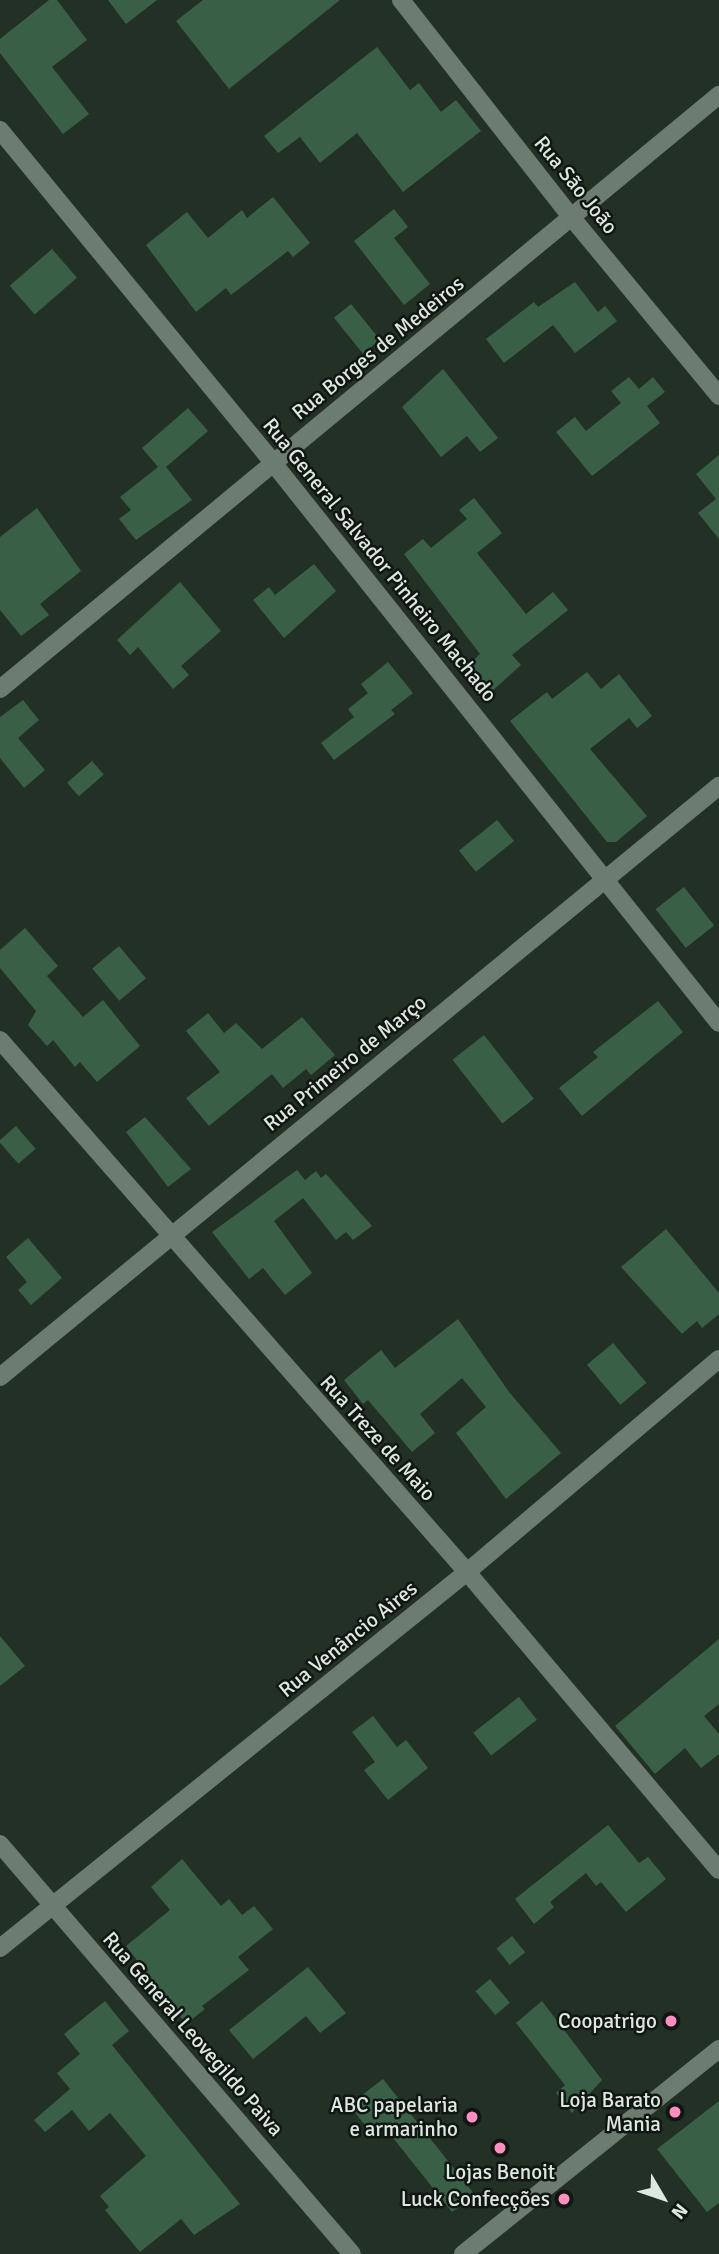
<!DOCTYPE html>
<meta charset="utf-8">
<style>
body{margin:0}
#map{position:relative;width:719px;height:2254px;overflow:hidden;background:#223026;font-family:Signika,sans-serif}
div>[style]{position:absolute}
[style*='--x']{left:calc(var(--x)*1px);top:calc(var(--y)*1px);width:calc(var(--w)*1px);rotate:calc(var(--a)*1deg)}
.building>*{inset:0;background:#396046;transform-origin:0 0}
.minor>*{height:18px;margin:-9px;padding:0 9px;transform-origin:9px;border-radius:9px;background:#6c7c70}
.secondary>*{height:18px;margin:-9px;padding:0 9px;transform-origin:9px;border-radius:9px;background:#6c7c70}
.dots>*{width:19px;height:19px;translate:-50% -50%;box-sizing:border-box;border:4px solid #101612;border-radius:50%}
span{translate:-50% -50%;white-space:nowrap;text-align:center;line-height:1.15;-webkit-text-stroke:5px #101612;paint-order:stroke}
.street-label{font-size:21px;color:#dee7e0}
.poi-label{font-size:21px;color:#dee7e0}
.right{translate:-100% -50%;text-align:right}
.north{position:absolute;left:628px;top:2163px;width:70px;height:70px;-webkit-text-stroke:5px #101612;paint-order:stroke;rotate:129deg;font-size:19px;font-weight:700;line-height:28px;text-align:center;color:#dee7e0}
.north::after{content:'';display:block;margin:auto;width:24px;height:32px;background:#dee7e0;clip-path:polygon(50% 0,100% 100%,50% 72%,0 100%)}
</style>
<div id="map">
<div class="building">
<div style="clip-path:polygon(49px 0,57px 0,87px 40px,52px 67px,89px 114px,63px 134px,0 53px,0 39px)"></div>
<div style="clip-path:polygon(108px 0,157px 0,126px 24px)"></div>
<div style="clip-path:polygon(203px 0,340px 0,229px 89px,176px 21px)"></div>
<div style="clip-path:polygon(377px 47px,410px 90px,419px 83px,441px 112px,456px 100px,481px 131px,403px 192px,357px 133px,320px 163px,300px 137px,278px 153px,264px 136px)"></div>
<div style="clip-path:polygon(273px 197px,310px 243px,293px 257px,288px 251px,231px 295px,226px 288px,196px 312px,146px 245px,187px 212px,208px 238px,242px 210px,247px 218px)"></div>
<div style="clip-path:polygon(394px 209px,408px 227px,394px 238px,430px 284px,404px 305px,354px 241px)"></div>
<div style="left:52px;top:249px;width:38px;height:56px;rotate:49deg"></div>
<div style="clip-path:polygon(575px 282px,598px 312px,605px 306px,617px 321px,575px 353px,553px 325px,504px 363px,486px 339px,534px 302px,538px 307px)"></div>
<div style="left:351px;top:304px;width:46px;height:22px;rotate:51deg"></div>
<div style="clip-path:polygon(443px 369px,498px 438px,480px 452px,467px 436px,441px 457px,402px 407px)"></div>
<div style="clip-path:polygon(629px 377px,639px 389px,653px 377px,665px 392px,647px 406px,660px 423px,592px 476px,556px 432px,575px 417px,586px 431px,621px 403px,611px 391px)"></div>
<div style="clip-path:polygon(188px 408px,208px 431px,166px 467px,192px 500px,136px 540px,119px 519px,131px 510px,120px 497px,158px 467px,142px 448px)"></div>
<div style="clip-path:polygon(719px 455px,719px 539px,698px 513px,716px 499px,696px 474px)"></div>
<div style="clip-path:polygon(474px 498px,502px 533px,477px 553px,526px 614px,553px 592px,568px 610px,512px 655px,521px 665px,490px 693px,466px 667px,480px 654px,404px 554px,423px 539px,431px 548px,467px 519px,459px 510px)"></div>
<div style="clip-path:polygon(37px 508px,81px 571px,40px 604px,49px 615px,21px 636px,0 610px,0 537px)"></div>
<div style="clip-path:polygon(314px 564px,336px 591px,284px 638px,253px 600px,269px 587px,275px 595px)"></div>
<div style="clip-path:polygon(180px 582px,221px 631px,181px 666px,189px 675px,173px 689px,138px 647px,130px 655px,117px 640px)"></div>
<div style="clip-path:polygon(388px 662px,413px 693px,391px 710px,395px 714px,334px 760px,321px 743px,354px 717px,348px 709px,368px 693px,361px 684px)"></div>
<div style="clip-path:polygon(587px 672px,601px 689px,619px 674px,652px 716px,637px 728px,629px 718px,590px 749px,647px 816px,616px 842px,607px 842px,510px 721px,547px 692px,552px 699px)"></div>
<div style="clip-path:polygon(23px 700px,39px 720px,18px 738px,45px 770px,24px 788px,0 758px,0 717px)"></div>
<div style="left:92px;top:761px;width:18px;height:33px;rotate:49deg"></div>
<div style="left:497px;top:820px;width:27px;height:49px;rotate:51deg"></div>
<div style="left:684px;top:887px;width:49px;height:36px;rotate:52deg"></div>
<div style="clip-path:polygon(25px 928px,58px 966px,47px 976px,83px 1017px,103px 1000px,140px 1046px,97px 1082px,80px 1062px,75px 1067px,53px 1040px,47px 1046px,28px 1025px,36px 1011px,0 968px,0 950px)"></div>
<div style="left:119px;top:946px;width:42px;height:35px;rotate:50deg"></div>
<div style="clip-path:polygon(658px 1001px,683px 1032px,582px 1116px,559px 1088px,598px 1057px,593px 1052px)"></div>
<div style="clip-path:polygon(208px 1013px,224px 1033px,236px 1023px,262px 1049px,302px 1017px,335px 1055px,311px 1075px,306px 1069px,283px 1088px,272px 1074px,209px 1126px,186px 1098px,220px 1072px,186px 1031px)"></div>
<div style="left:484px;top:1035px;width:81px;height:40px;rotate:52deg"></div>
<div style="clip-path:polygon(145px 1117px,191px 1169px,168px 1187px,126px 1132px)"></div>
<div style="left:16px;top:1126px;width:30px;height:23px;rotate:49deg"></div>
<div style="clip-path:polygon(297px 1170px,305px 1180px,316px 1171px,321px 1178px,326px 1174px,372px 1226px,353px 1240px,346px 1232px,336px 1240px,303px 1198px,274px 1221px,312px 1273px,285px 1295px,263px 1268px,249px 1279px,212px 1232px)"></div>
<div style="clip-path:polygon(666px 1229px,719px 1293px,719px 1314px,702px 1328px,697px 1321px,682px 1334px,621px 1267px)"></div>
<div style="clip-path:polygon(28px 1238px,62px 1278px,31px 1305px,18px 1290px,27px 1282px,6px 1257px)"></div>
<div style="clip-path:polygon(458px 1319px,509px 1392px,561px 1453px,506px 1499px,456px 1433px,486px 1407px,462px 1378px,420px 1414px,435px 1433px,412px 1452px,368px 1400px,363px 1404px,344px 1380px,381px 1350px,395px 1368px)"></div>
<div style="left:613px;top:1343px;width:52px;height:34px;rotate:50deg"></div>
<div style="clip-path:polygon(0 1636px,25px 1666px,0 1686px)"></div>
<div style="clip-path:polygon(719px 1639px,719px 1704px,704px 1716px,719px 1734px,719px 1754px,701px 1768px,685px 1748px,655px 1774px,615px 1726px)"></div>
<div style="left:519px;top:1697px;width:29px;height:58px;rotate:52deg"></div>
<div style="clip-path:polygon(373px 1716px,397px 1747px,406px 1740px,428px 1768px,388px 1800px,364px 1770px,375px 1762px,352px 1732px)"></div>
<div style="clip-path:polygon(608px 1825px,639px 1863px,648px 1857px,666px 1879px,626px 1912px,601px 1882px,596px 1886px,586px 1873px,550px 1902px,554px 1907px,534px 1924px,515px 1899px)"></div>
<div style="clip-path:polygon(182px 1859px,221px 1906px,229px 1899px,242px 1915px,254px 1906px,273px 1929px,238px 1957px,249px 1970px,202px 2006px,205px 2009px,186px 2024px,126px 1946px,170px 1910px,151px 1887px)"></div>
<div style="left:512px;top:1936px;width:21px;height:20px;rotate:51deg"></div>
<div style="clip-path:polygon(308px 1967px,346px 2013px,320px 2033px,306px 2016px,253px 2059px,229px 2030px)"></div>
<div style="left:490px;top:1979px;width:31px;height:19px;rotate:50deg"></div>
<div style="clip-path:polygon(105px 2001px,129px 2031px,112px 2045px,240px 2204px,194px 2235px,181px 2219px,140px 2252px,105px 2210px,109px 2207px,100px 2196px,146px 2156px,110px 2113px,89px 2131px,72px 2110px,45px 2132px,34px 2120px,70px 2089px,57px 2073px,80px 2054px,64px 2034px)"></div>
<div style="clip-path:polygon(542px 2001px,602px 2080px,572px 2113px,556px 2093px,565px 2085px,516px 2023px)"></div>
<div style="clip-path:polygon(383px 2079px,475px 2195px,452px 2212px,382px 2124px,371px 2133px,349px 2105px)"></div>
<div style="clip-path:polygon(719px 2101px,719px 2203px,707px 2212px,657px 2149px)"></div>
</div>
<div class="minor">
<div style="--x:0;--y:130;--w:432;--a:50.6"></div>
<div style="--x:274;--y:464;--w:714;--a:51.48"></div>
<div style="--x:0;--y:689;--w:933;--a:-39.56"></div>
<div style="--x:0;--y:1040;--w:708;--a:48.72"></div>
<div style="--x:467;--y:1572;--w:390;--a:49.8"></div>
<div style="--x:0;--y:1377;--w:931;--a:-39.42"></div>
<div style="--x:0;--y:1844;--w:540;--a:49.35"></div>
</div>
<div class="secondary">
<div style="--x:401;--y:0;--w:277;--a:51.9"></div>
<div style="--x:572;--y:218;--w:231;--a:50.4"></div>
<div style="--x:0;--y:1948;--w:600;--a:-38.84"></div>
<div style="--x:467;--y:1572;--w:330;--a:-40.2"></div>
<div style="--x:463;--y:2254;--w:328;--a:-38.7"></div>
</div>
<div class="dots">
<div style="left:671px;top:2021px;background:#fe8ebe"></div>
<div style="left:675px;top:2112px;background:#fe8ebe"></div>
<div style="left:472px;top:2117px;background:#fe8ebe"></div>
<div style="left:500px;top:2148px;background:#fe8ebe"></div>
<div style="left:564px;top:2199px;background:#fe8ebe"></div>
</div>
<div class="street-label">
<span style="left:576px;top:185px;rotate:51deg">Rua São João</span>
<span style="left:378px;top:348px;rotate:-39deg">Rua Borges de Medeiros</span>
<span style="left:380px;top:560px;rotate:51deg">Rua General Salvador Pinheiro Machado</span>
<span style="left:345px;top:1063px;rotate:-39deg">Rua Primeiro de Março</span>
<span style="left:378px;top:1438px;rotate:48deg">Rua Treze de Maio</span>
<span style="left:348px;top:1639px;rotate:-39deg">Rua Venâncio Aires</span>
<span style="left:193px;top:2034px;rotate:49deg">Rua General Leovegildo Paiva</span>
</div>
<div class="poi-label">
<span class="right" style="left:657px;top:2021px">Coopatrigo</span>
<span class="right" style="left:661px;top:2112px">Loja Barato<br>Mania</span>
<span class="right" style="left:458px;top:2117px">ABC papelaria<br>e armarinho</span>
<span style="left:500px;top:2172px">Lojas Benoit</span>
<span class="right" style="left:550px;top:2199px">Luck Confecções</span>
</div>
<div class="north">N</div>
</div>
